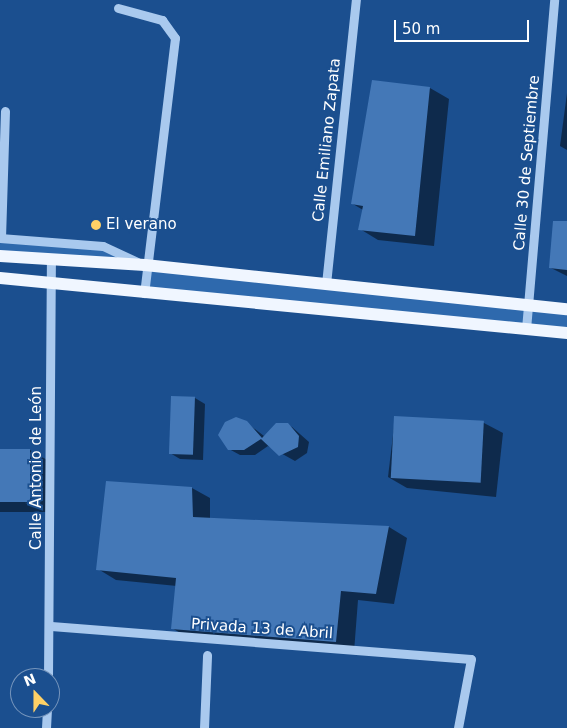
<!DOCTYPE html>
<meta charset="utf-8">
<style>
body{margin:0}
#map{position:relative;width:567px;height:728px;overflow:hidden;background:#1b4f8f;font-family:"DejaVu Sans",sans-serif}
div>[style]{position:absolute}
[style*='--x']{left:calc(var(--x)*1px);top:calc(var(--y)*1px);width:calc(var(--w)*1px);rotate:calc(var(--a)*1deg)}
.green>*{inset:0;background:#2e69ad}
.shadow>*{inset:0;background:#0007}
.building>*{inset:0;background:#4478b7;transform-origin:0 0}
.minor>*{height:9px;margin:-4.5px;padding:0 4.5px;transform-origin:4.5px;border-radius:4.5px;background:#a9c9ee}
.major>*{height:12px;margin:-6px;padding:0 6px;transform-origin:6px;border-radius:6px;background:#f0f6ff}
.dots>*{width:14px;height:14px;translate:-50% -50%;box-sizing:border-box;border:2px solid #1b4f8f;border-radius:50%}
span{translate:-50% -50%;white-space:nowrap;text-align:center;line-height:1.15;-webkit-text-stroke:4px #1b4f8f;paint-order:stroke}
.street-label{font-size:15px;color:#fff}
.poi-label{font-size:15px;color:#fff}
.left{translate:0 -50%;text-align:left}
.north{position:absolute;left:10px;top:668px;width:50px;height:50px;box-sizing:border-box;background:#1b4f8f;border:1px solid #7695bc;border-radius:50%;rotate:338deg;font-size:14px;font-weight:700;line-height:20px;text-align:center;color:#fff}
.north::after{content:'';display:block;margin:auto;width:18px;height:22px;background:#ffd166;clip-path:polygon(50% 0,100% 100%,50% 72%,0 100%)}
.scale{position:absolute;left:394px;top:20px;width:135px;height:22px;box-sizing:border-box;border:2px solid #fff;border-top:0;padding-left:6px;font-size:15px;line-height:18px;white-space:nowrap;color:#fff;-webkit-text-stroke:4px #1b4f8f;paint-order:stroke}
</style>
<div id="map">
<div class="green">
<div style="clip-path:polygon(0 238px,103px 246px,145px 265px,567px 309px,567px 333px,144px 293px,145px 265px,0 256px)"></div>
</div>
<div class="shadow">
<div style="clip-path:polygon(430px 88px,449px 99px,434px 246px,378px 240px,360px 229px,363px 210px,353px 204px)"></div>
<div style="clip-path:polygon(567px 93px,567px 150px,560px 146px)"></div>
<div style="clip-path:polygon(567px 223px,567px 276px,551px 268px)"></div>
<div style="clip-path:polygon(172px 397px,195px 398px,205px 404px,203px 460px,180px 459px,170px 453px)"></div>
<div style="clip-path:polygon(395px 418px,484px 423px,503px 433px,496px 497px,407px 488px,388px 477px)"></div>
<div style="clip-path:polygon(247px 423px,264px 436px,282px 423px,292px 427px,309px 442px,307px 453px,295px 461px,268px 446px,255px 455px,240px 455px,229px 449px)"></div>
<div style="clip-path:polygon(30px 450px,49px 461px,50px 512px,0 512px,0 451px)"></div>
<div style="clip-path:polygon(192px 488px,210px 498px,210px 519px,389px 527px,407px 538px,394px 604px,358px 600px,354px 652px,190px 639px,172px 628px,177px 586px,116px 580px,98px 569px)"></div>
</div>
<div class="building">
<div style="clip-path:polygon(372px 80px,430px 87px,415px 236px,358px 230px,363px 206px,351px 204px)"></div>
<div style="clip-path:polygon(553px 221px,567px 221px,567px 270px,549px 268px)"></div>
<div style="left:171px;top:396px;width:24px;height:58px;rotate:2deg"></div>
<div style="left:394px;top:416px;width:90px;height:62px;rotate:3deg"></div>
<div style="clip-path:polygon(236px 417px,247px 421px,262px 438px,276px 423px,288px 423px,299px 436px,298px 447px,279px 456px,261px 439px,244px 450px,228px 450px,218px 435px,225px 422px)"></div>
<div style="left:0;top:449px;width:30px;height:53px"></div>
<div style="clip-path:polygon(106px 481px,192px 487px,193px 517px,389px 526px,376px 594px,341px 591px,336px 642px,171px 629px,176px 578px,96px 570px)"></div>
</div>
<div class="minor">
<div style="--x:118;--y:8;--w:46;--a:15.3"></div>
<div style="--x:162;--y:20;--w:22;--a:54"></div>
<div style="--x:175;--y:38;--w:257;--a:96.9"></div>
<div style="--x:0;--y:238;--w:103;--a:4.4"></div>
<div style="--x:103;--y:246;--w:38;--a:25"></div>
<div style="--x:1;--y:238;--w:127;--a:-88.2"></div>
<div style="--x:326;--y:284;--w:286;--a:-84"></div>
<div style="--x:526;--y:329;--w:330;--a:-85.1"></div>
<div style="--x:51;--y:626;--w:421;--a:4.5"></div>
<div style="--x:471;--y:659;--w:70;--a:100.7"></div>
<div style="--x:48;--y:678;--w:419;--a:-89.6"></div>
<div style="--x:46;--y:728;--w:20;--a:-87"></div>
<div style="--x:204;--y:728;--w:73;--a:-87.6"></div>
</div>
<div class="major">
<div style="--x:0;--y:256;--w:145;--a:3.6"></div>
<div style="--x:145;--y:265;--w:424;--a:6"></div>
<div style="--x:0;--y:278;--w:570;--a:5.54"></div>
</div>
<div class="dots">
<div style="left:96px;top:225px;background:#ffd166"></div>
</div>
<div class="street-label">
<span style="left:327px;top:140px;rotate:-84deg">Calle Emiliano Zapata</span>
<span style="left:527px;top:163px;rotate:-85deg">Calle 30 de Septiembre</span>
<span style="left:37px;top:468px;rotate:-90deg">Calle Antonio de León</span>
<span style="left:262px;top:629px;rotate:4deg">Privada 13 de Abril</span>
</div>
<div class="poi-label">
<span class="left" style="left:106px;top:225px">El verano</span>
</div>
<div class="north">N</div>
<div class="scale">50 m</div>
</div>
